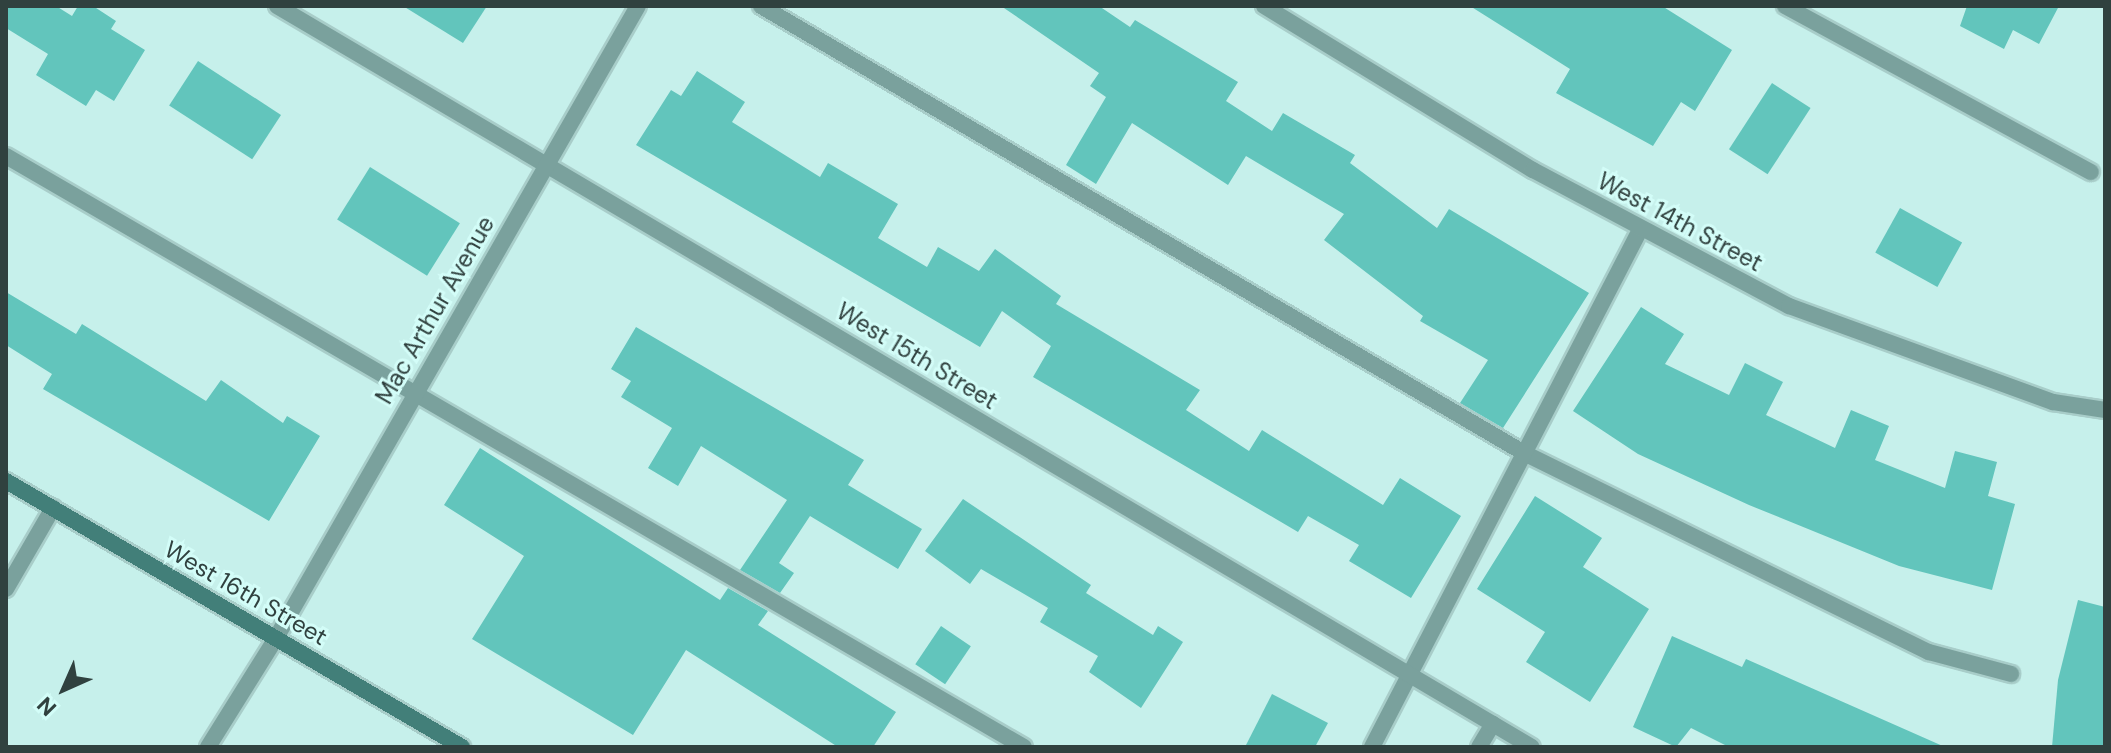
<!DOCTYPE html>
<style>
body{margin:0}
#map{position:relative;width:2111px;height:753px;overflow:hidden;background:#c6f0eb;font-family:"DM Sans",sans-serif}
div>[style]{position:absolute}
[style*='--x']{left:calc(var(--x)*1px);top:calc(var(--y)*1px);width:calc(var(--w)*1px);rotate:calc(var(--a)*1deg)}
.building>*{inset:0;background:#62c5bc;transform-origin:0 0}
.roads{filter:drop-shadow(2px 0 #a8cdc9) drop-shadow(-2px 0 #a8cdc9) drop-shadow(0 2px #a8cdc9) drop-shadow(0 -2px #a8cdc9)}
.service>*{height:16px;margin:-8px;padding:0 8px;transform-origin:8px;border-radius:8px;background:#7aa19d}
.minor>*{height:16px;margin:-8px;padding:0 8px;transform-origin:8px;border-radius:8px;background:#7aa19d}
.secondary>*{height:16px;margin:-8px;padding:0 8px;transform-origin:8px;border-radius:8px;background:#427f79}
span{translate:-50% -50%;white-space:nowrap;text-align:center;line-height:1.15;-webkit-text-stroke:6px #d3fdf8;paint-order:stroke}
.street-label{font-size:24px;color:#30413f}
.frame{position:absolute;inset:0;border:8px solid #30413f;pointer-events:none}
.north{position:absolute;left:24px;top:649px;width:80px;height:80px;-webkit-text-stroke:6px #d3fdf8;paint-order:stroke;rotate:225deg;font-size:22px;font-weight:700;line-height:32px;text-align:center;color:#30413f}
.north::after{content:'';display:block;margin:auto;width:28px;height:36px;background:#30413f;clip-path:polygon(50% 0,100% 100%,50% 72%,0 100%)}
</style>
<div id="map">
<div class="building">
<div style="clip-path:polygon(6px 6px,56px 6px,72px 16px,78px 6px,93px 6px,116px 21px,111px 29px,145px 50px,114px 101px,96px 90px,86px 106px,36px 75px,48px 54px,6px 28px)"></div>
<div style="clip-path:polygon(403px 6px,487px 6px,463px 43px)"></div>
<div style="clip-path:polygon(1001px 6px,1099px 6px,1130px 27px,1135px 20px,1238px 82px,1226px 101px,1272px 131px,1283px 113px,1355px 155px,1350px 163px,1437px 228px,1449px 209px,1589px 293px,1503px 428px,1460px 403px,1488px 360px,1420px 321px,1423px 316px,1324px 240px,1344px 214px,1246px 156px,1228px 185px,1132px 123px,1096px 184px,1066px 165px,1106px 97px,1090px 86px,1099px 73px)"></div>
<div style="clip-path:polygon(1470px 6px,1662px 6px,1732px 50px,1695px 111px,1681px 102px,1653px 146px,1556px 93px,1570px 69px)"></div>
<div style="clip-path:polygon(1967px 6px,2059px 6px,2039px 44px,2013px 30px,2004px 49px,1960px 26px)"></div>
<div style="left:198px;top:61px;width:99px;height:53px;rotate:33deg"></div>
<div style="clip-path:polygon(697px 71px,745px 102px,732px 122px,820px 177px,828px 163px,898px 204px,878px 238px,927px 267px,938px 247px,979px 271px,995px 249px,1061px 296px,1056px 304px,1200px 390px,1186px 410px,1249px 451px,1262px 430px,1383px 505px,1400px 478px,1461px 516px,1411px 598px,1349px 561px,1359px 545px,1308px 516px,1298px 532px,1033px 377px,1051px 346px,1002px 311px,980px 347px,636px 145px,671px 90px,681px 96px)"></div>
<div style="left:1772px;top:83px;width:46px;height:79px;rotate:33deg"></div>
<div style="left:370px;top:167px;width:106px;height:62px;rotate:32deg"></div>
<div style="left:1900px;top:208px;width:71px;height:51px;rotate:29deg"></div>
<div style="clip-path:polygon(6px 292px,76px 334px,82px 324px,206px 401px,221px 380px,283px 423px,287px 416px,320px 436px,269px 521px,43px 389px,52px 374px,6px 345px)"></div>
<div style="clip-path:polygon(1641px 307px,1684px 334px,1665px 364px,1729px 395px,1745px 363px,1783px 382px,1766px 415px,1835px 448px,1851px 410px,1889px 426px,1875px 460px,1945px 488px,1955px 451px,1997px 462px,1988px 496px,2015px 504px,1992px 590px,1899px 566px,1749px 505px,1638px 454px,1573px 411px)"></div>
<div style="clip-path:polygon(636px 327px,864px 460px,848px 485px,922px 529px,898px 569px,810px 516px,779px 563px,794px 573px,780px 593px,740px 570px,787px 500px,701px 446px,678px 486px,648px 468px,672px 428px,621px 397px,631px 381px,611px 369px)"></div>
<div style="clip-path:polygon(480px 448px,720px 600px,728px 588px,768px 611px,758px 625px,896px 712px,873px 747px,838px 747px,686px 650px,633px 735px,472px 639px,524px 556px,444px 505px)"></div>
<div style="clip-path:polygon(1535px 496px,1602px 538px,1583px 567px,1649px 609px,1590px 702px,1526px 662px,1545px 632px,1477px 589px)"></div>
<div style="clip-path:polygon(963px 499px,1091px 585px,1086px 593px,1153px 635px,1158px 626px,1183px 642px,1141px 708px,1089px 672px,1098px 656px,1040px 622px,1048px 608px,981px 569px,970px 584px,925px 551px)"></div>
<div style="clip-path:polygon(2078px 600px,2105px 607px,2105px 747px,2052px 747px,2058px 680px)"></div>
<div style="left:941px;top:626px;width:36px;height:46px;rotate:34deg"></div>
<div style="clip-path:polygon(1672px 636px,1742px 667px,1746px 659px,1945px 747px,1729px 747px,1691px 728px,1676px 747px,1633px 727px)"></div>
<div style="clip-path:polygon(1272px 694px,1328px 723px,1315px 747px,1245px 747px)"></div>
</div>
<div class="roads">
<div class="service">
<div style="--x:761;--y:6;--w:884;--a:30.36"></div>
<div style="--x:1524;--y:453;--w:451;--a:26.2"></div>
<div style="--x:1929;--y:652;--w:85;--a:15"></div>
<div style="--x:1785;--y:6;--w:348;--a:28.5"></div>
<div style="--x:6;--y:156;--w:1177;--a:30.14"></div>
<div style="--x:208;--y:747;--w:128;--a:-58"></div>
<div style="--x:1372;--y:747;--w:582;--a:-62.6"></div>
<div style="--x:1479;--y:747;--w:27;--a:-59"></div>
</div>
<div class="minor">
<div style="--x:277;--y:6;--w:1457;--a:30.56"></div>
<div style="--x:1264;--y:6;--w:315;--a:31.4"></div>
<div style="--x:1533;--y:170;--w:290;--a:28"></div>
<div style="--x:1789;--y:306;--w:281;--a:20"></div>
<div style="--x:2053;--y:402;--w:53;--a:8.7"></div>
<div style="--x:6;--y:589;--w:94;--a:-59.9"></div>
<div style="--x:276;--y:638;--w:728;--a:-60.2"></div>
</div>
<div class="secondary">
<div style="--x:6;--y:481;--w:528;--a:30.26"></div>
</div>
</div>
<div class="street-label">
<span style="left:1680px;top:222px;rotate:28deg">West 14th Street</span>
<span style="left:435px;top:310px;rotate:-60deg">Mac Arthur Avenue</span>
<span style="left:917px;top:356px;rotate:31deg">West 15th Street</span>
<span style="left:246px;top:593px;rotate:30deg">West 16th Street</span>
</div>
<div class="frame"></div>
<div class="north">N</div>
</div>
